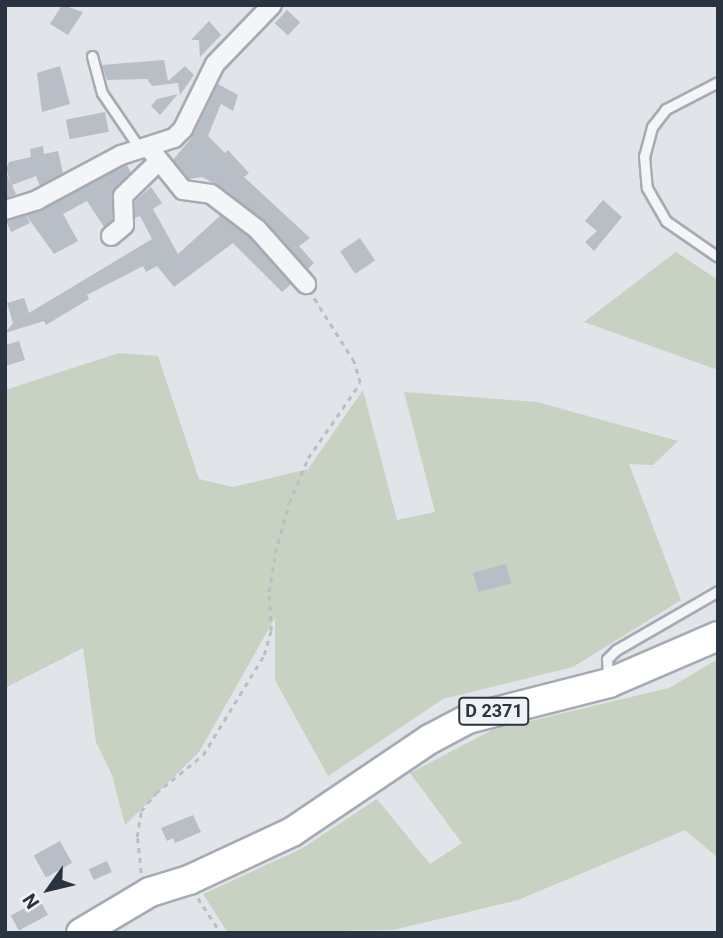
<!DOCTYPE html>
<style>
body{margin:0}
#map{position:relative;width:723px;height:938px;overflow:hidden;background:#e1e4e9;font-family:Roboto,sans-serif}
div>[style]{position:absolute}
[style*='--x']{left:calc(var(--x)*1px);top:calc(var(--y)*1px);width:calc(var(--w)*1px);rotate:calc(var(--a)*1deg)}
.green>*{inset:0;background:#c7d2c2}
.building>*{inset:0;background:#b8bec5;transform-origin:0 0}
.path>*{height:2.5px;margin-top:-1.25px;transform-origin:0;background:repeating-linear-gradient(90deg,#bbbfc4 0 5px,transparent 0 10px)}
.roads{filter:drop-shadow(2px 0 #a6abb3) drop-shadow(-2px 0 #a6abb3) drop-shadow(0 2px #a6abb3) drop-shadow(0 -2px #a6abb3)}
.lane>*{height:9px;margin:-4.5px;padding:0 4.5px;transform-origin:4.5px;border-radius:4.5px;background:#f3f5f7}
.street>*{height:18px;margin:-9px;padding:0 9px;transform-origin:9px;border-radius:9px;background:#f3f5f7}
.primary>*{height:28px;margin:-14px;padding:0 14px;transform-origin:14px;border-radius:14px;background:#fff}
span{translate:-50% -50%;white-space:nowrap;text-align:center;line-height:1.15;-webkit-text-stroke:7px #f0f3f6;paint-order:stroke}
.shield-label span{padding:2px 5px;background:#f0f3f6;border:2px solid;border-radius:5px;-webkit-text-stroke-width:0}
.shield-label{font-size:18px;color:#2a3340;font-weight:700}
.frame{position:absolute;inset:0;border:7px solid #2a3340;pointer-events:none}
.north{position:absolute;left:14px;top:854px;width:70px;height:70px;-webkit-text-stroke:5px #f0f3f6;paint-order:stroke;rotate:236deg;font-size:19px;font-weight:700;line-height:28px;text-align:center;color:#2a3340}
.north::after{content:'';display:block;margin:auto;width:24px;height:32px;background:#2a3340;clip-path:polygon(50% 0,100% 100%,50% 72%,0 100%)}
</style>
<div id="map">
<div class="green">
<div style="clip-path:polygon(676px 252px,718px 280px,718px 370px,584px 322px)"></div>
<div style="clip-path:polygon(119px 353px,158px 356px,199px 479px,233px 487px,308px 469px,363px 390px,397px 520px,435px 512px,404px 392px,537px 402px,678px 441px,653px 465px,629px 464px,681px 600px,573px 667px,443px 699px,328px 776px,275px 680px,275px 618px,199px 752px,125px 825px,112px 775px,96px 742px,83px 648px,5px 688px,5px 390px)"></div>
<div style="clip-path:polygon(718px 659px,718px 858px,685px 830px,518px 900px,393px 930px,228px 933px,203px 894px,301px 849px,377px 799px,430px 864px,462px 843px,410px 773px,492px 730px,669px 688px)"></div>
</div>
<div class="building">
<div style="clip-path:polygon(62px 5px,83px 12px,68px 35px,50px 24px)"></div>
<div style="left:287px;top:10px;width:18px;height:18px;rotate:43deg"></div>
<div style="clip-path:polygon(209px 21px,221px 35px,200px 57px,199px 40px,191px 40px)"></div>
<div style="clip-path:polygon(164px 60px,168px 81px,185px 66px,194px 75px,180px 95px,178px 83px,152px 86px,147px 79px,107px 80px,102px 65px)"></div>
<div style="clip-path:polygon(60px 66px,70px 104px,42px 112px,37px 73px)"></div>
<div style="clip-path:polygon(218px 84px,238px 95px,233px 111px,221px 104px,208px 136px,225px 153px,228px 150px,249px 173px,244px 177px,310px 238px,299px 246px,314px 263px,308px 269px,264px 220px,217px 185px,202px 177px,189px 179px,173px 160px,192px 137px)"></div>
<div style="clip-path:polygon(178px 94px,160px 115px,151px 106px,157px 99px)"></div>
<div style="left:105px;top:112px;width:20px;height:40px;rotate:79deg"></div>
<div style="clip-path:polygon(43px 146px,44px 154px,58px 151px,63px 173px,40px 186px,36px 176px,12px 185px,16px 194px,5px 198px,5px 171px,11px 183px,6px 169px,9px 162px,31px 157px,30px 149px)"></div>
<div style="clip-path:polygon(127px 165px,131px 173px,112px 192px,112px 220px,104px 227px,87px 201px,63px 214px,78px 241px,54px 254px,26px 215px)"></div>
<div style="clip-path:polygon(151px 187px,162px 203px,153px 209px,178px 254px,220px 216px,217px 213px,249px 237px,291px 284px,282px 292px,233px 243px,174px 287px,157px 266px,146px 272px,143px 266px,87px 295px,89px 299px,46px 325px,44px 321px,5px 333px,13px 323px,7px 303px,24px 298px,29px 313px,152px 239px,140px 216px,135px 218px,135px 201px)"></div>
<div style="clip-path:polygon(603px 200px,622px 217px,594px 251px,585px 242px,597px 231px,585px 221px)"></div>
<div style="clip-path:polygon(26px 215px,30px 223px,11px 232px,6px 221px)"></div>
<div style="left:360px;top:238px;width:27px;height:24px;rotate:56deg"></div>
<div style="clip-path:polygon(19px 341px,25px 360px,5px 366px,5px 345px)"></div>
<div style="left:506px;top:564px;width:20px;height:34px;rotate:75deg"></div>
<div style="clip-path:polygon(193px 815px,201px 832px,175px 843px,173px 838px,167px 841px,161px 828px)"></div>
<div style="left:60px;top:841px;width:25px;height:30px;rotate:61deg"></div>
<div style="left:107px;top:861px;width:12px;height:20px;rotate:66deg"></div>
<div style="left:40px;top:900px;width:17px;height:33px;rotate:62deg"></div>
</div>
<div class="path">
<div style="--x:141;--y:873;--w:36;--a:-96"></div>
<div style="--x:137;--y:837;--w:26;--a:-81"></div>
<div style="--x:141;--y:811;--w:23;--a:-50"></div>
<div style="--x:156;--y:793;--w:60;--a:-39"></div>
<div style="--x:203;--y:755;--w:117;--a:-58.6"></div>
<div style="--x:264;--y:655;--w:25;--a:-74"></div>
<div style="--x:271;--y:631;--w:39;--a:-93"></div>
<div style="--x:269;--y:592;--w:39;--a:-81"></div>
<div style="--x:275;--y:553;--w:52;--a:-74.4"></div>
<div style="--x:289;--y:503;--w:49;--a:-67.1"></div>
<div style="--x:308;--y:458;--w:91;--a:-55.3"></div>
<div style="--x:360;--y:383;--w:22;--a:-106"></div>
<div style="--x:354;--y:362;--w:77;--a:-122.2"></div>
<div style="--x:198;--y:898;--w:42;--a:56.7"></div>
</div>
<div class="roads">
<div class="lane">
<div style="--x:92;--y:56;--w:38;--a:75"></div>
<div style="--x:102;--y:93;--w:68;--a:55.8"></div>
<div style="--x:718;--y:82;--w:59;--a:152.6"></div>
<div style="--x:666;--y:109;--w:23;--a:128"></div>
<div style="--x:652;--y:127;--w:30;--a:105"></div>
<div style="--x:644;--y:156;--w:32;--a:85"></div>
<div style="--x:647;--y:188;--w:38;--a:60"></div>
<div style="--x:666;--y:221;--w:63;--a:34.7"></div>
<div style="--x:608;--y:677;--w:18;--a:-93"></div>
<div style="--x:607;--y:659;--w:13;--a:-45"></div>
<div style="--x:616;--y:650;--w:118;--a:-30"></div>
</div>
<div class="street">
<div style="--x:149;--y:148;--w:54;--a:51"></div>
<div style="--x:183;--y:190;--w:28;--a:8"></div>
<div style="--x:211;--y:194;--w:58;--a:37.3"></div>
<div style="--x:257;--y:229;--w:74;--a:48.3"></div>
<div style="--x:5;--y:210;--w:34;--a:-17"></div>
<div style="--x:37;--y:200;--w:95;--a:-28.2"></div>
<div style="--x:121;--y:155;--w:56;--a:-17.8"></div>
<div style="--x:174;--y:138;--w:13;--a:-45"></div>
<div style="--x:183;--y:129;--w:72;--a:-63.8"></div>
<div style="--x:215;--y:64;--w:82;--a:-46"></div>
<div style="--x:111;--y:236;--w:17;--a:-40"></div>
<div style="--x:124;--y:225;--w:29;--a:-92"></div>
<div style="--x:123;--y:196;--w:49;--a:-44.2"></div>
</div>
<div class="primary">
<div style="--x:81;--y:933;--w:80;--a:-30.7"></div>
<div style="--x:150;--y:892;--w:41;--a:-17.1"></div>
<div style="--x:189;--y:880;--w:114;--a:-25"></div>
<div style="--x:292;--y:832;--w:166;--a:-34"></div>
<div style="--x:430;--y:739;--w:43;--a:-27.8"></div>
<div style="--x:468;--y:719;--w:146;--a:-14.3"></div>
<div style="--x:609;--y:683;--w:119;--a:-23.3"></div>
</div>
</div>
<div class="shield-label">
<span style="left:494px;top:711px">D 2371</span>
</div>
<div class="frame"></div>
<div class="north">N</div>
</div>
